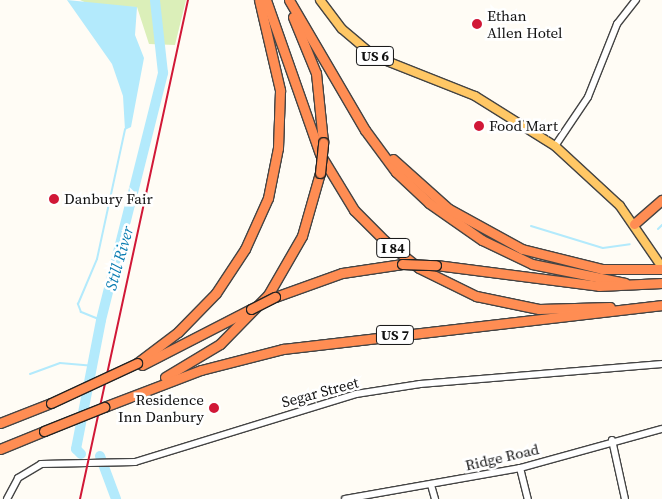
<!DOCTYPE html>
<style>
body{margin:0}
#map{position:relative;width:662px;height:499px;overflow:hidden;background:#fffcf5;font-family:"Source Serif 4",serif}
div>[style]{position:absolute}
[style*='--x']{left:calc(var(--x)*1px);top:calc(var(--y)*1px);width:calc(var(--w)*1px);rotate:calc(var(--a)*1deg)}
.green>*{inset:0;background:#dbefb9}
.water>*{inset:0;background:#b3eafc}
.stream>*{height:2px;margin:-1px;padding:0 1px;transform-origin:1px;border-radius:1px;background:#b3eafc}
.river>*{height:10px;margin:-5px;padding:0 5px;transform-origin:5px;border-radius:5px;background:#b3eafc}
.roads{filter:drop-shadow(1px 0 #444) drop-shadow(-1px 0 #444) drop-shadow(0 1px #444) drop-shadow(0 -1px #444)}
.minor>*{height:6px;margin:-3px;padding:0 3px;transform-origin:3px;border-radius:3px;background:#fff}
.major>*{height:8px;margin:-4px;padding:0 4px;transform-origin:4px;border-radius:4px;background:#ffc765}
.highway>*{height:9px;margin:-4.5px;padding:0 4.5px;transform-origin:4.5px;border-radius:4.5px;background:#ff8d53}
.rail>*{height:2px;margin:-1px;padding:0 1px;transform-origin:1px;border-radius:1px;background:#d11837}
.bridges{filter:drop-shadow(1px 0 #222) drop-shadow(-1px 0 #222) drop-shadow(0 1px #222) drop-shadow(0 -1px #222)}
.highway-bridge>*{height:9px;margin:-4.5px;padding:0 4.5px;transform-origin:4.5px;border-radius:4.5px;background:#ff8d53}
.dots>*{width:14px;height:14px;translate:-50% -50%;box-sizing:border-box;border:2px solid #fff;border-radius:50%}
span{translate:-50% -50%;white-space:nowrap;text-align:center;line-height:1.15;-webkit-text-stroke:5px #fff;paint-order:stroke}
.shield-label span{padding:1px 4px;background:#fff;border:1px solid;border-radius:4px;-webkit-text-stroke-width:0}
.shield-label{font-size:14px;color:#111;font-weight:700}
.poi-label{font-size:15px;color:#111}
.left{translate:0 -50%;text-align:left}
.right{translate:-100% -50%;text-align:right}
.street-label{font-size:15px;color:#111}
.water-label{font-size:16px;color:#0b7db2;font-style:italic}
</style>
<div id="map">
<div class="green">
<div style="clip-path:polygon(80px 0,186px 0,175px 45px,149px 44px,137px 7px,93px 6px)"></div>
</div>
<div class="water">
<div style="clip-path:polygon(67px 0,137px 7px,135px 35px,144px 58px,131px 127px,125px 130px,123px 96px,112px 64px)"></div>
</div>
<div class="stream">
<div style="--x:531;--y:226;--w:75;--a:17"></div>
<div style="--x:603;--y:248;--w:27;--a:-8"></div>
<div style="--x:658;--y:229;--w:6;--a:-45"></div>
<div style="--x:101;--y:320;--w:22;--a:-158"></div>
<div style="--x:81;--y:312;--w:9;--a:-111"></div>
<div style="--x:78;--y:304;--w:49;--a:-67.1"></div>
<div style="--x:97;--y:259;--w:133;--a:-77.8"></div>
<div style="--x:30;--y:374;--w:32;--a:-20"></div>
<div style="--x:60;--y:363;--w:32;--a:5"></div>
</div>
<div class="river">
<div style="--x:81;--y:454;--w:7;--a:-135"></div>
<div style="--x:76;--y:449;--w:131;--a:-79"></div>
<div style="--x:101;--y:320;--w:255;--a:-75.9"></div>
<div style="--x:163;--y:73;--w:73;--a:-96.3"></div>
<div style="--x:100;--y:456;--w:46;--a:69.6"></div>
</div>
<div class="roads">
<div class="minor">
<div style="--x:555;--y:146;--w:59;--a:-56"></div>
<div style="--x:588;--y:97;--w:79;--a:-68.3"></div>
<div style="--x:617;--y:24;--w:31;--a:-52"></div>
<div style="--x:612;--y:440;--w:60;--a:77.6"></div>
<div style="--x:520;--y:468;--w:32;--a:76"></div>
<div style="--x:431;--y:485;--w:15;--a:74"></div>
<div style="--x:7;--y:499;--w:24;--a:-62"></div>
<div style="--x:18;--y:478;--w:27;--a:-31"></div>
<div style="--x:41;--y:464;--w:94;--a:-1.2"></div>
<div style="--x:135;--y:462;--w:231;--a:-17.1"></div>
<div style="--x:356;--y:394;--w:65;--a:-8.9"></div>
<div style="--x:420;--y:384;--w:243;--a:-4.7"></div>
<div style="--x:345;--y:499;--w:178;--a:-10"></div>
<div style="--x:520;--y:468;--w:147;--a:-15.4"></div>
</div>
<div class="major">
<div style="--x:320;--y:0;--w:36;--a:53"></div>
<div style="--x:342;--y:29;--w:42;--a:40.2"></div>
<div style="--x:374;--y:56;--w:109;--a:21.6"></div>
<div style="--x:475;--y:96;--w:94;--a:32"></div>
<div style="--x:555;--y:146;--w:88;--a:42.7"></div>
<div style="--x:620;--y:206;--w:74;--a:55.5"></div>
</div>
<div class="highway">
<div style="--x:266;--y:0;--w:163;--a:70.7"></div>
<div style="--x:320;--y:154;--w:66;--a:58.7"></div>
<div style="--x:354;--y:210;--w:44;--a:45"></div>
<div style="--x:385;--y:241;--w:43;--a:38.5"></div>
<div style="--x:419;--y:268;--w:64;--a:26.2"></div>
<div style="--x:476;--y:296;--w:64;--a:11.7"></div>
<div style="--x:539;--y:309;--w:71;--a:-1.6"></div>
<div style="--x:289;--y:0;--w:151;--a:59.7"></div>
<div style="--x:365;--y:130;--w:52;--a:53.6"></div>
<div style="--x:396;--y:172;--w:45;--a:43.2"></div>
<div style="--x:429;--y:203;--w:65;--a:34.9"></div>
<div style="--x:482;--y:240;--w:55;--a:25.6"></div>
<div style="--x:532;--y:264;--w:95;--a:11.5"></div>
<div style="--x:293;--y:17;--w:61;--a:67.7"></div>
<div style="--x:316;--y:73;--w:69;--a:84.2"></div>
<div style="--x:393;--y:159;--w:75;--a:41.8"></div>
<div style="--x:449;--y:209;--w:83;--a:28.7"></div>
<div style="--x:522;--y:249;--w:82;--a:14"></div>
<div style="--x:602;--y:269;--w:60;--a:0"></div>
<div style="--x:634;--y:224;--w:37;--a:-41"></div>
<div style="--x:436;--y:265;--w:164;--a:7.3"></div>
<div style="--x:599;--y:286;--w:63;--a:-2.7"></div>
<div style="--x:275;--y:297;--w:71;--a:-19.7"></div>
<div style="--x:342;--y:273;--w:61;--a:-8.5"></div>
<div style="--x:137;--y:363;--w:51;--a:-37.1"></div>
<div style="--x:178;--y:332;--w:54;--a:-45.7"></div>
<div style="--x:216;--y:293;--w:53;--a:-56.6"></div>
<div style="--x:245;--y:249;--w:56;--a:-65.7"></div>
<div style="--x:268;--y:198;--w:51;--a:-78.7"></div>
<div style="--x:278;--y:148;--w:58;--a:-88"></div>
<div style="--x:280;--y:90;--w:92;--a:-103.1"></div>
<div style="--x:142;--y:365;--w:123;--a:-27.2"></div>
<div style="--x:165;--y:377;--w:64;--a:-31"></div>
<div style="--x:220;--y:344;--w:69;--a:-45.6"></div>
<div style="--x:268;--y:295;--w:68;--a:-60"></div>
<div style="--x:302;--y:236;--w:66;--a:-74.1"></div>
<div style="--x:104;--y:407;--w:104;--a:-20.9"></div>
<div style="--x:201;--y:370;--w:85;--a:-14.4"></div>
<div style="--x:283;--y:349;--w:382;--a:-6.6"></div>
<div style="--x:0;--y:423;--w:55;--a:-21.4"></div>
<div style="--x:0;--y:449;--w:48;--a:-22.2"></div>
</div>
</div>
<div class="rail">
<div style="--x:80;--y:499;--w:511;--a:-77.79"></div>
</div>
<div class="bridges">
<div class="highway-bridge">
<div style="--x:320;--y:173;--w:31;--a:-84"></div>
<div style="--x:402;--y:264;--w:34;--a:2"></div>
<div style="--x:251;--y:309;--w:27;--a:-27"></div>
<div style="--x:51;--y:403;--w:95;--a:-24.9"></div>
<div style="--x:44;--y:431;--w:65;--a:-21.8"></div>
</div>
</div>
<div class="dots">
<div style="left:477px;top:24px;background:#d11837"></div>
<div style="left:479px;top:126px;background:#d11837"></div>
<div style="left:54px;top:199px;background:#d11837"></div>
<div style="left:214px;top:408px;background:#d11837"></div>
</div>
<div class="shield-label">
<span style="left:375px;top:56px">US 6</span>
<span style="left:393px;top:248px">I 84</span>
<span style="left:395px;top:335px">US 7</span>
</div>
<div class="poi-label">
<span class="left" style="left:487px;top:24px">Ethan<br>Allen Hotel</span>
<span class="left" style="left:489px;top:126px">Food Mart</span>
<span class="left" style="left:64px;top:199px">Danbury Fair</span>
<span class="right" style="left:204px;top:408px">Residence<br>Inn Danbury</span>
</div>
<div class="street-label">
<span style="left:320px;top:392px;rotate:-15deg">Segar Street</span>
<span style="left:502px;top:457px;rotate:-13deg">Ridge Road</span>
</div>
<div class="water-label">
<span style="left:119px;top:258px;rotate:-74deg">Still River</span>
</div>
</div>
